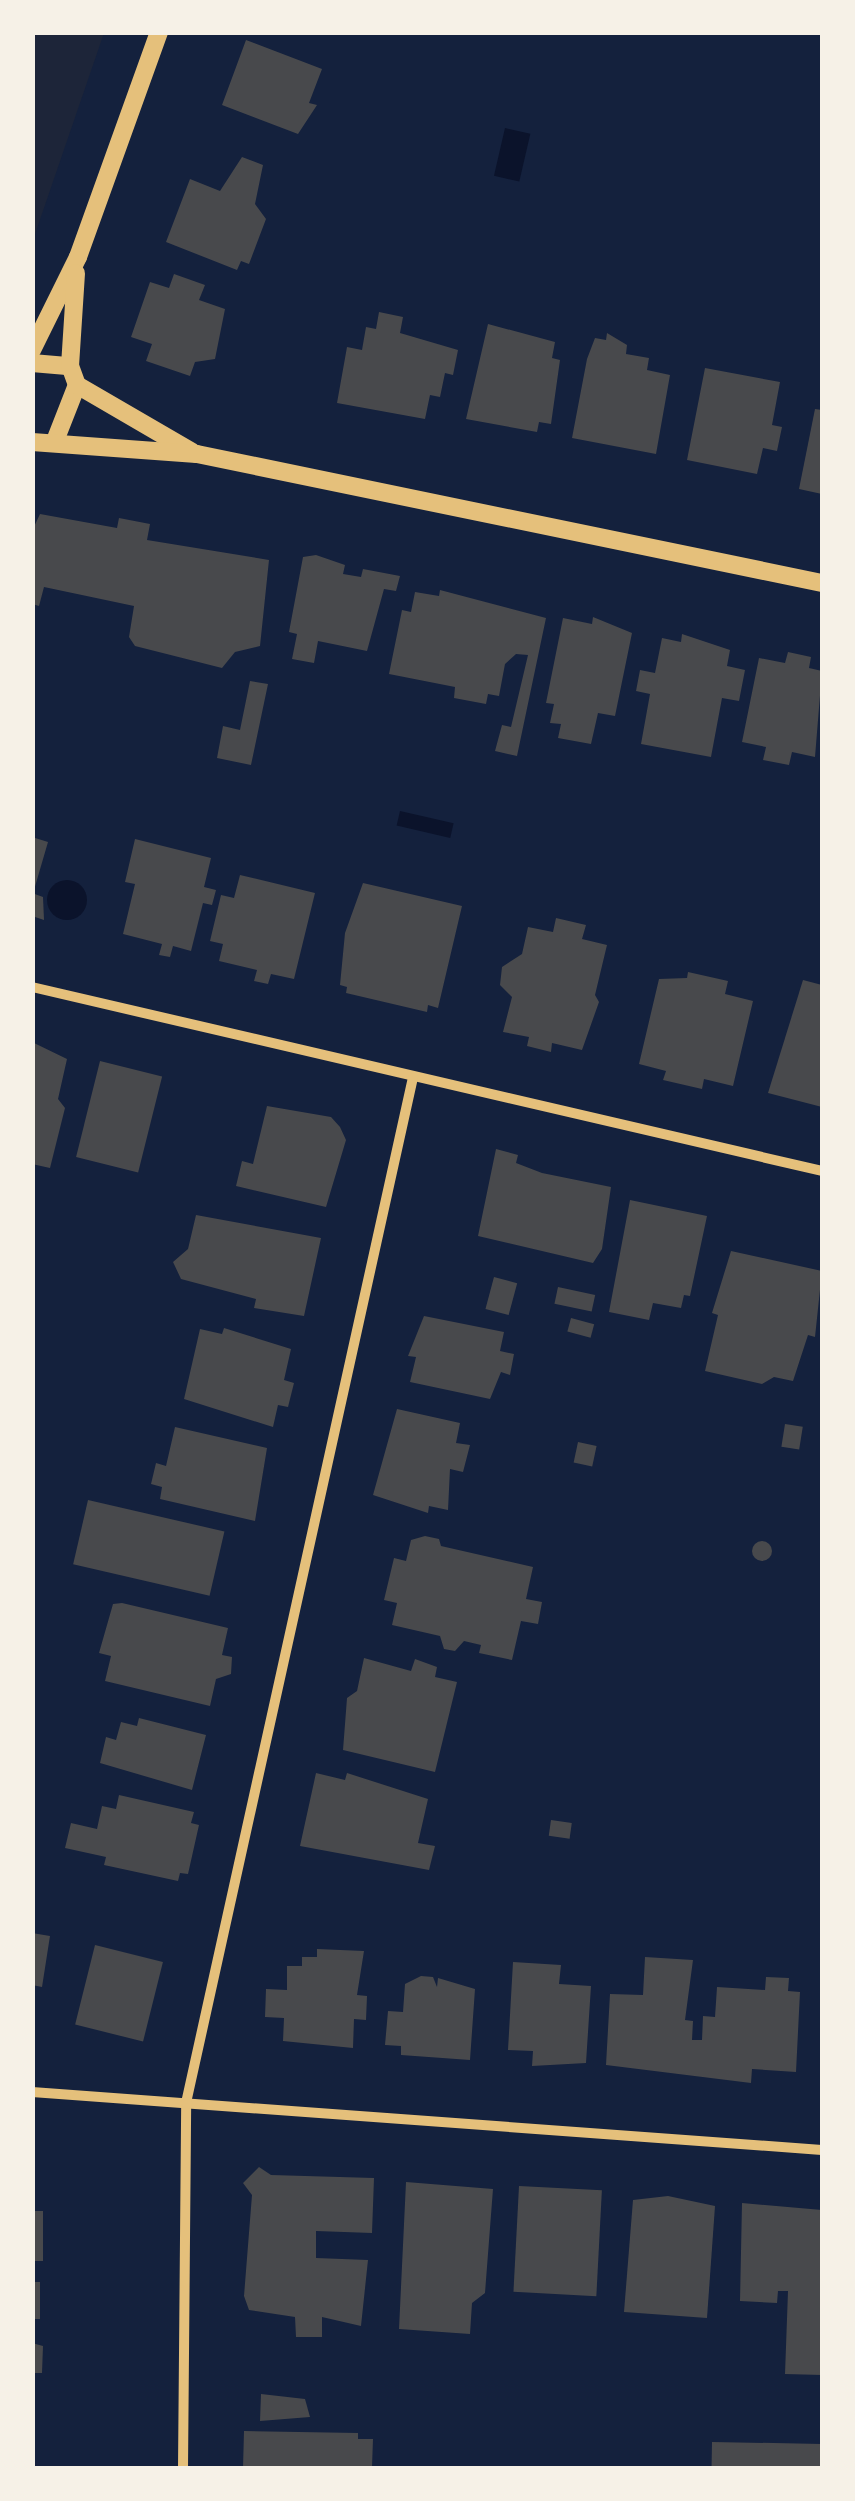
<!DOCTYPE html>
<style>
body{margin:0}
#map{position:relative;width:855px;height:2501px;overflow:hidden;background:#14213d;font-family:Raleway,sans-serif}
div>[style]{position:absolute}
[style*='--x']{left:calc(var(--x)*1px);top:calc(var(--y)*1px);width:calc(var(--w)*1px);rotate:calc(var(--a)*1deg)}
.green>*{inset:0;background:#1d2539}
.water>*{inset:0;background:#0b132b;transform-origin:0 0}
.round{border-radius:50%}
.building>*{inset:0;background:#48494c;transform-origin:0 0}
.minor>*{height:10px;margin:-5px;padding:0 5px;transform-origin:5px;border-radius:5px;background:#e5c07b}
.tertiary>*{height:18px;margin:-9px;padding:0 9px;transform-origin:9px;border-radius:9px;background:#e5c07b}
span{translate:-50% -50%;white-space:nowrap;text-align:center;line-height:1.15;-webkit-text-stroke:8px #f6f1e7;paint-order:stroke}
.frame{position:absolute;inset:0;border:35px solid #f6f1e7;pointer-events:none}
</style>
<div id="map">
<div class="green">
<div style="clip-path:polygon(33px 32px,104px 33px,33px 240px,32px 33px)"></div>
</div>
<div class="water">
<div style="left:505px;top:128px;width:26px;height:49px;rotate:13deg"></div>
<div style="left:400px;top:811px;width:55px;height:15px;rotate:13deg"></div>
<div class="round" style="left:47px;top:880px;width:40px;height:40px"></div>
</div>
<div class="building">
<div style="clip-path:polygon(246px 40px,322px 69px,309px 103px,317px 105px,298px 134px,222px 105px)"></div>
<div style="clip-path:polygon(242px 157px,263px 165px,255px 204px,266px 219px,249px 264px,241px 261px,237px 270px,166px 242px,190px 179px,220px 191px)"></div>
<div style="clip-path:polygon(174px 274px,205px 285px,199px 300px,225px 309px,215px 359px,195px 362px,190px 376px,146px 361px,152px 344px,131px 337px,150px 282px,169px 288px)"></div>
<div style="clip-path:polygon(379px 312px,403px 317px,400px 333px,458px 350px,453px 375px,445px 373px,440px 397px,430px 395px,425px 419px,337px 403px,347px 347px,362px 350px,366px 327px,376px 329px)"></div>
<div style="clip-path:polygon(488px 324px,555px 342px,552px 358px,560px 360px,551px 424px,539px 422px,537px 432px,466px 419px)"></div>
<div style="clip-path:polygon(607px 333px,627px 345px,626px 354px,649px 358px,647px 370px,670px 375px,656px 454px,572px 438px,587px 359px,595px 338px,606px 340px)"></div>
<div style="clip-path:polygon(705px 368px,780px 382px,772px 425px,782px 427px,777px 451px,763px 448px,757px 474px,687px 460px)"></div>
<div style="clip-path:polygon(815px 409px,822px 410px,822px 494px,799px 489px)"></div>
<div style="clip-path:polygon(40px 514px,117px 528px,119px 518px,150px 524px,147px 540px,269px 560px,260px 646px,235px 652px,222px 668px,135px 646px,129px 637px,134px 606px,44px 587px,39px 606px,32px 604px,32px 531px)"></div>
<div style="clip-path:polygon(316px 555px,345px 565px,343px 574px,361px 577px,363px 569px,400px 576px,396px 591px,384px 589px,367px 651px,318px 641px,314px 663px,292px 659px,297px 634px,289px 632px,303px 557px)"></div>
<div style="clip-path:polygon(440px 590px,546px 618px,517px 756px,495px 751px,502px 725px,511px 727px,528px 655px,516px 654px,505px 664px,499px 696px,488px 694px,486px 704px,454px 698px,455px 687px,389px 674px,402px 610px,411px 612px,415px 592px,439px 596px)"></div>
<div style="clip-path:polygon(593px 617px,632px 633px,615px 716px,598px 713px,591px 744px,558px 738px,561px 724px,550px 723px,554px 704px,546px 703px,563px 618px,592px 624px)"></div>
<div style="clip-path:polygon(682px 634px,730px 650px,727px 666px,745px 670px,739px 701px,722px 698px,711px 757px,641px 744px,650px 694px,636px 691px,640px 670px,655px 673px,662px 638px,681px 642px)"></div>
<div style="clip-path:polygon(788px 652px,811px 657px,809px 668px,822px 671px,815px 757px,792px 752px,789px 765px,763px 760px,766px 747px,742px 742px,759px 658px,785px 663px)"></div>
<div style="clip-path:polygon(250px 681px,268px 684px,251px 765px,217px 758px,223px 726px,240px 730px)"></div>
<div style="clip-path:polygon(32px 837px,48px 842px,34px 890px,32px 890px)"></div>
<div style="clip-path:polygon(135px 839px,211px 858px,204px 887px,216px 890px,212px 905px,203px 903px,191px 951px,173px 946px,170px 957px,159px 955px,162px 944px,123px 934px,135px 884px,125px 882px)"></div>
<div style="clip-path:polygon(240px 875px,315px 893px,294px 979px,271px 974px,268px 984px,254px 981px,257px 970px,219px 961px,223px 944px,210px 941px,221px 895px,234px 898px)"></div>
<div style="clip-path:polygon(363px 883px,462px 906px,438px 1008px,428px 1005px,427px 1012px,346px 993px,347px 987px,340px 985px,345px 933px)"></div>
<div style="clip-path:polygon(32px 893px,43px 897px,44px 920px,32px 916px)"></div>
<div style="clip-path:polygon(556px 918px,586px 925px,582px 939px,607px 945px,595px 995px,599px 1002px,582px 1050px,552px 1043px,551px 1052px,527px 1046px,529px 1037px,503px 1032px,512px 997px,500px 985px,502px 967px,522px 954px,528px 927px,553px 932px)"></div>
<div style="clip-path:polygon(688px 972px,728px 981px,725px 994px,753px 1001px,733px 1086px,704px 1079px,702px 1089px,663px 1080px,666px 1071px,639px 1064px,659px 979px,687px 978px)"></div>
<div style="clip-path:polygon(803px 980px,822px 985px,822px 1107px,768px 1093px)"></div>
<div style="clip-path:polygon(32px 1042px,67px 1059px,58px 1099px,65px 1108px,50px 1168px,32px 1164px)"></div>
<div style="left:100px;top:1061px;width:64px;height:99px;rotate:14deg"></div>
<div style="clip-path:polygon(267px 1106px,331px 1117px,340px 1127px,346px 1140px,326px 1207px,236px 1186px,242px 1161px,253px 1164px)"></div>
<div style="clip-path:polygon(496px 1149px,518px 1155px,516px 1163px,542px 1173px,611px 1187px,602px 1249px,593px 1263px,478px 1236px)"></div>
<div style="clip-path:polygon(630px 1200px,707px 1216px,690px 1296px,684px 1295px,681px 1308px,653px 1303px,649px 1320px,609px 1312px)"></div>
<div style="clip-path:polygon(196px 1215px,321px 1238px,304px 1316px,254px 1308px,256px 1299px,181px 1279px,173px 1262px,188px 1249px)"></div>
<div style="clip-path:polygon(731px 1251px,822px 1271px,815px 1337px,808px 1335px,793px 1381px,774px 1377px,762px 1384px,705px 1371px,718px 1315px,712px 1313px)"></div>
<div style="left:494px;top:1277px;width:24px;height:33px;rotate:15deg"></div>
<div style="left:558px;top:1287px;width:38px;height:17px;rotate:12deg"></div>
<div style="clip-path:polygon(424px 1316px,504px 1332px,500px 1351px,514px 1354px,510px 1375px,501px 1372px,490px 1399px,410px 1382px,416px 1357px,408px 1356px)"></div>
<div style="left:571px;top:1318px;width:24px;height:14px;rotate:15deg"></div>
<div style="clip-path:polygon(224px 1328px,291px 1349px,284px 1380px,294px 1383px,288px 1407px,278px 1405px,273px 1427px,184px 1399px,200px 1329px,222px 1334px)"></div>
<div style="clip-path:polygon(397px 1409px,460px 1423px,456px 1443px,470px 1445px,463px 1472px,450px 1469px,448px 1510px,429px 1506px,428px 1513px,373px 1495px)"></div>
<div style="left:785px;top:1424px;width:18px;height:23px;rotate:9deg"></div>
<div style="clip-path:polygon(175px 1427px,267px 1448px,255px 1521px,160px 1499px,162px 1487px,151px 1484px,156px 1463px,166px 1466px)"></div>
<div style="left:578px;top:1442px;width:19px;height:21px;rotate:12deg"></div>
<div style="left:88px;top:1500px;width:140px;height:66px;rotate:13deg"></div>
<div style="clip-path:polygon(425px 1536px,439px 1539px,441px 1546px,533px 1567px,526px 1599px,542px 1602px,538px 1624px,521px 1621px,512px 1660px,479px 1653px,481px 1645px,464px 1641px,455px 1651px,444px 1649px,440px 1636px,392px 1625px,397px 1603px,384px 1600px,394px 1558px,406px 1561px,411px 1540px)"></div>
<div class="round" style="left:752px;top:1541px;width:20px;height:20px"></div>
<div style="clip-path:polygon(122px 1603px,228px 1628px,222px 1655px,232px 1657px,231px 1674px,216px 1679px,210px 1706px,105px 1681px,111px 1656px,99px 1653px,113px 1604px)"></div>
<div style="clip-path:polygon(364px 1658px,411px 1671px,415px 1659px,437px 1667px,435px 1677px,457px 1682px,435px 1772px,343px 1750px,347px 1698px,357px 1691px)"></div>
<div style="clip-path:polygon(139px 1718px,206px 1735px,192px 1790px,100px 1763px,106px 1737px,116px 1740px,121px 1722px,137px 1726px)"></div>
<div style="clip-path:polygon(316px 1773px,345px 1780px,347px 1773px,428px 1799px,418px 1843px,435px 1846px,429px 1870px,300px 1846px)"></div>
<div style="clip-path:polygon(119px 1795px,194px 1812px,191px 1823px,199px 1825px,188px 1874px,180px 1873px,178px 1881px,104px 1865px,106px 1857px,65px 1848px,71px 1823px,97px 1829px,102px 1806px,116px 1809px)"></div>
<div style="left:551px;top:1820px;width:21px;height:16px;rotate:8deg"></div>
<div style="clip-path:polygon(32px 1933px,50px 1936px,42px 1987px,32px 1985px)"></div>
<div style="left:95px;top:1945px;width:70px;height:82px;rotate:14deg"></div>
<div style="clip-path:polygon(317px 1949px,364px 1951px,357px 1995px,367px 1996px,366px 2020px,354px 2019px,353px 2048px,283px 2041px,284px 2018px,265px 2017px,266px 1989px,287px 1990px,287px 1966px,302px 1966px,302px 1957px,317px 1957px)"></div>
<div style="clip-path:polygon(645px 1957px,693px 1960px,685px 2020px,693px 2021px,692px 2040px,702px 2040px,703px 2016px,715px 2017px,717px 1987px,765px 1990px,766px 1977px,789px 1978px,788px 1991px,800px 1992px,796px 2072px,752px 2069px,751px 2083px,606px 2065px,610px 1994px,643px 1995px)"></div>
<div style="clip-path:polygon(513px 1962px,561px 1965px,559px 1984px,591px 1986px,586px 2063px,532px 2066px,533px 2051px,508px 2050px)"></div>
<div style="clip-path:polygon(421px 1976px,433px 1977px,437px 1987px,438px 1978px,475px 1989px,470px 2060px,401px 2055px,401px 2046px,385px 2045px,388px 2011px,403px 2012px,405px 1984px)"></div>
<div style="clip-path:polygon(259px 2167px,271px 2175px,374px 2178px,372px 2233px,316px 2231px,316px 2258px,368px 2260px,361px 2326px,322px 2317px,322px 2337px,296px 2337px,295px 2317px,249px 2310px,244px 2296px,252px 2195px,243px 2183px)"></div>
<div style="clip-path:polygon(406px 2182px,493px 2189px,485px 2293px,472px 2303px,470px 2334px,399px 2329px)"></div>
<div style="left:519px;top:2186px;width:83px;height:106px;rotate:3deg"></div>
<div style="clip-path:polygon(668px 2196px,715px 2206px,707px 2318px,624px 2312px,633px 2200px)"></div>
<div style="clip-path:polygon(742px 2203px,822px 2210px,822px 2375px,785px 2374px,788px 2291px,778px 2291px,777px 2303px,740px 2301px)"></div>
<div style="left:32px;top:2211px;width:11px;height:50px"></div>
<div style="left:32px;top:2282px;width:8px;height:37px"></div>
<div style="clip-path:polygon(32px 2343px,43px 2346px,42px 2373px,32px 2373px)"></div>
<div style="clip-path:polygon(261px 2394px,305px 2399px,310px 2417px,260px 2421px)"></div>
<div style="clip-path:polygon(244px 2431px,358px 2433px,358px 2439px,373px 2439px,372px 2467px,243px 2468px)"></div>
<div style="left:712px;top:2442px;width:110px;height:26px;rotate:1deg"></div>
</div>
<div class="minor">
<div style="--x:32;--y:987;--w:811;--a:13.11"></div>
<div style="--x:32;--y:2092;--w:792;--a:4.2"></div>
<div style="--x:183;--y:2468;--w:365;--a:-89.5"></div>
<div style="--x:186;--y:2103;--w:1051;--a:-77.52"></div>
</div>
<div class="tertiary">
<div style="--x:32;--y:350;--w:104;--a:-63.7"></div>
<div style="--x:78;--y:257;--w:239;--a:-70.2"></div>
<div style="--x:32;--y:363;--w:38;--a:5"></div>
<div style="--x:77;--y:385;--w:133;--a:30.2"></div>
<div style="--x:55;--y:441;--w:60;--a:-68.6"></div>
<div style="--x:77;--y:385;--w:20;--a:-110"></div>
<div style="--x:70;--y:366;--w:93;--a:-86.3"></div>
<div style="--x:32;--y:442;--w:165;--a:4.2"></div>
<div style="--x:197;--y:454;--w:638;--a:11.66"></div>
</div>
<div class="frame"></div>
</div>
